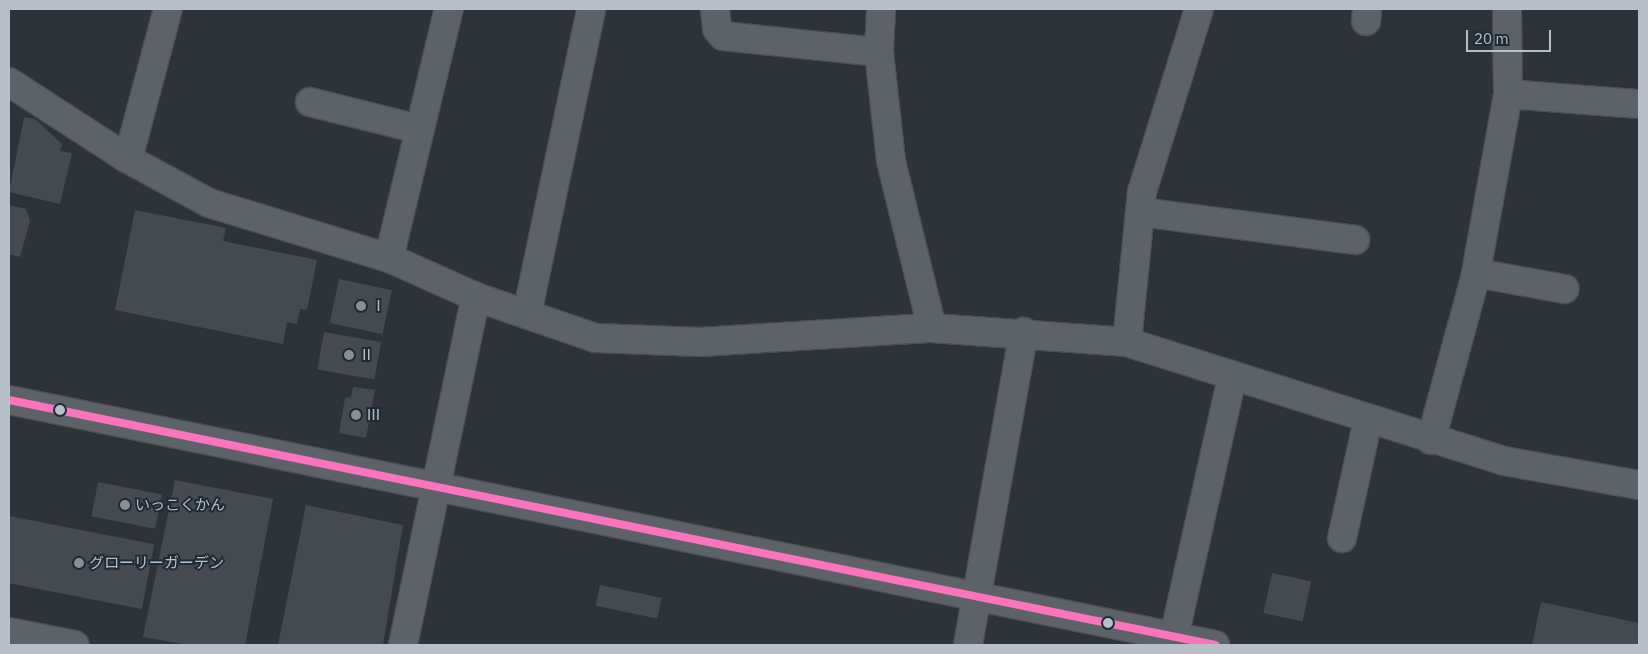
<!DOCTYPE html>
<meta charset="utf-8">
<style>
body{margin:0}
#map{position:relative;width:1648px;height:654px;overflow:hidden;background:#2d3339;font-family:"IBM Plex Sans","Noto Sans JP",sans-serif}
div>[style]{position:absolute}
[style*='--x']{left:calc(var(--x)*1px);top:calc(var(--y)*1px);width:calc(var(--w)*1px);rotate:calc(var(--a)*1deg)}
.building>*{inset:0;background:#454a50;transform-origin:0 0}
.roads{filter:drop-shadow(1px 0 #4a4f54) drop-shadow(-1px 0 #4a4f54) drop-shadow(0 1px #4a4f54) drop-shadow(0 -1px #4a4f54)}
.minor>*{height:28px;margin:-14px;padding:0 14px;transform-origin:14px;border-radius:14px;background:#5c6267}
.bus-1>*{height:8px;margin:-4px;padding:0 4px;transform-origin:4px;border-radius:4px;background:#fc73be}
.dots>*{width:14px;height:14px;translate:-50% -50%;box-sizing:border-box;border:2px solid #1f2a34;border-radius:50%}
span{translate:-50% -50%;white-space:nowrap;text-align:center;line-height:1.15;-webkit-text-stroke:4px #1f2a34;paint-order:stroke}
.poi-label{font-size:15px;color:#b7c0c9}
.left{translate:0 -50%;text-align:left}
.frame{position:absolute;inset:0;border:10px solid #b7c0c9;pointer-events:none}
.scale{position:absolute;left:1466px;top:30px;width:85px;height:22px;box-sizing:border-box;border:2px solid #b7c0c9;border-top:0;padding-left:6px;font-size:15px;line-height:18px;white-space:nowrap;color:#b7c0c9;-webkit-text-stroke:4px #1f2a34;paint-order:stroke}
</style>
<div id="map">
<div class="building">
<div style="clip-path:polygon(24px 117px,35px 119px,62px 144px,60px 151px,72px 153px,60px 204px,9px 192px)"></div>
<div style="clip-path:polygon(9px 205px,26px 209px,30px 221px,20px 257px,9px 254px)"></div>
<div style="clip-path:polygon(135px 210px,226px 228px,223px 241px,317px 260px,307px 310px,300px 309px,297px 324px,287px 322px,283px 344px,115px 310px)"></div>
<div style="left:339px;top:279px;width:54px;height:45px;rotate:12deg"></div>
<div style="left:324px;top:332px;width:58px;height:38px;rotate:10deg"></div>
<div style="clip-path:polygon(353px 387px,375px 390px,366px 438px,339px 433px,345px 398px,351px 397px)"></div>
<div style="clip-path:polygon(175px 480px,273px 499px,245px 645px,189px 645px,143px 637px)"></div>
<div style="left:98px;top:482px;width:65px;height:35px;rotate:11deg"></div>
<div style="clip-path:polygon(306px 505px,403px 525px,383px 645px,278px 645px)"></div>
<div style="left:9px;top:516px;width:148px;height:66px;rotate:11deg"></div>
<div style="left:1272px;top:573px;width:40px;height:41px;rotate:12deg"></div>
<div style="left:600px;top:585px;width:63px;height:21px;rotate:12deg"></div>
<div style="clip-path:polygon(1541px 602px,1639px 623px,1639px 645px,1532px 645px)"></div>
</div>
<div class="roads">
<div class="minor">
<div style="--x:715;--y:9;--w:20;--a:84"></div>
<div style="--x:717;--y:29;--w:9;--a:49"></div>
<div style="--x:723;--y:36;--w:157;--a:5.9"></div>
<div style="--x:881;--y:9;--w:43;--a:92.7"></div>
<div style="--x:879;--y:52;--w:110;--a:83.7"></div>
<div style="--x:891;--y:161;--w:172;--a:76.2"></div>
<div style="--x:1366;--y:21;--w:12;--a:-85"></div>
<div style="--x:9;--y:82;--w:142;--a:32.9"></div>
<div style="--x:128;--y:159;--w:92;--a:28.5"></div>
<div style="--x:209;--y:203;--w:188;--a:17"></div>
<div style="--x:389;--y:258;--w:95;--a:24.1"></div>
<div style="--x:476;--y:297;--w:127;--a:18.9"></div>
<div style="--x:596;--y:338;--w:104;--a:2.2"></div>
<div style="--x:700;--y:342;--w:232;--a:-3.5"></div>
<div style="--x:932;--y:328;--w:196;--a:4.1"></div>
<div style="--x:1127;--y:342;--w:395;--a:17.5"></div>
<div style="--x:1504;--y:461;--w:137;--a:10.1"></div>
<div style="--x:1508;--y:94;--w:131;--a:4.4"></div>
<div style="--x:310;--y:102;--w:111;--a:14"></div>
<div style="--x:128;--y:159;--w:155;--a:-75.1"></div>
<div style="--x:1140;--y:212;--w:217;--a:7.4"></div>
<div style="--x:389;--y:258;--w:256;--a:-76.5"></div>
<div style="--x:1476;--y:273;--w:90;--a:10.2"></div>
<div style="--x:527;--y:314;--w:312;--a:-78.1"></div>
<div style="--x:1127;--y:342;--w:151;--a:-84.3"></div>
<div style="--x:1142;--y:192;--w:192;--a:-72.7"></div>
<div style="--x:9;--y:400;--w:1231;--a:11.48"></div>
<div style="--x:1431;--y:440;--w:168;--a:-74.8"></div>
<div style="--x:1475;--y:278;--w:187;--a:-79.8"></div>
<div style="--x:1508;--y:94;--w:85;--a:-90.7"></div>
<div style="--x:1342;--y:538;--w:121;--a:-77.6"></div>
<div style="--x:9;--y:632;--w:67;--a:11.1"></div>
<div style="--x:1174;--y:637;--w:265;--a:-77.4"></div>
<div style="--x:403;--y:645;--w:356;--a:-78.2"></div>
<div style="--x:968;--y:645;--w:318;--a:-79.9"></div>
</div>
</div>
<div class="bus-1">
<div style="--x:9;--y:400;--w:1231;--a:11.48"></div>
</div>
<div class="dots">
<div style="left:361px;top:306px;background:#878f97"></div>
<div style="left:349px;top:355px;background:#878f97"></div>
<div style="left:60px;top:410px;background:#b7c0c9"></div>
<div style="left:356px;top:415px;background:#878f97"></div>
<div style="left:125px;top:505px;background:#878f97"></div>
<div style="left:79px;top:563px;background:#878f97"></div>
<div style="left:1108px;top:623px;background:#b7c0c9"></div>
</div>
<div class="poi-label">
<span class="left" style="left:371px;top:306px">Ⅰ</span>
<span class="left" style="left:359px;top:355px">Ⅱ</span>
<span class="left" style="left:366px;top:415px">Ⅲ</span>
<span class="left" style="left:135px;top:505px">いっこくかん</span>
<span class="left" style="left:89px;top:563px">グローリーガーデン</span>
</div>
<div class="frame"></div>
<div class="scale">20 m</div>
</div>
